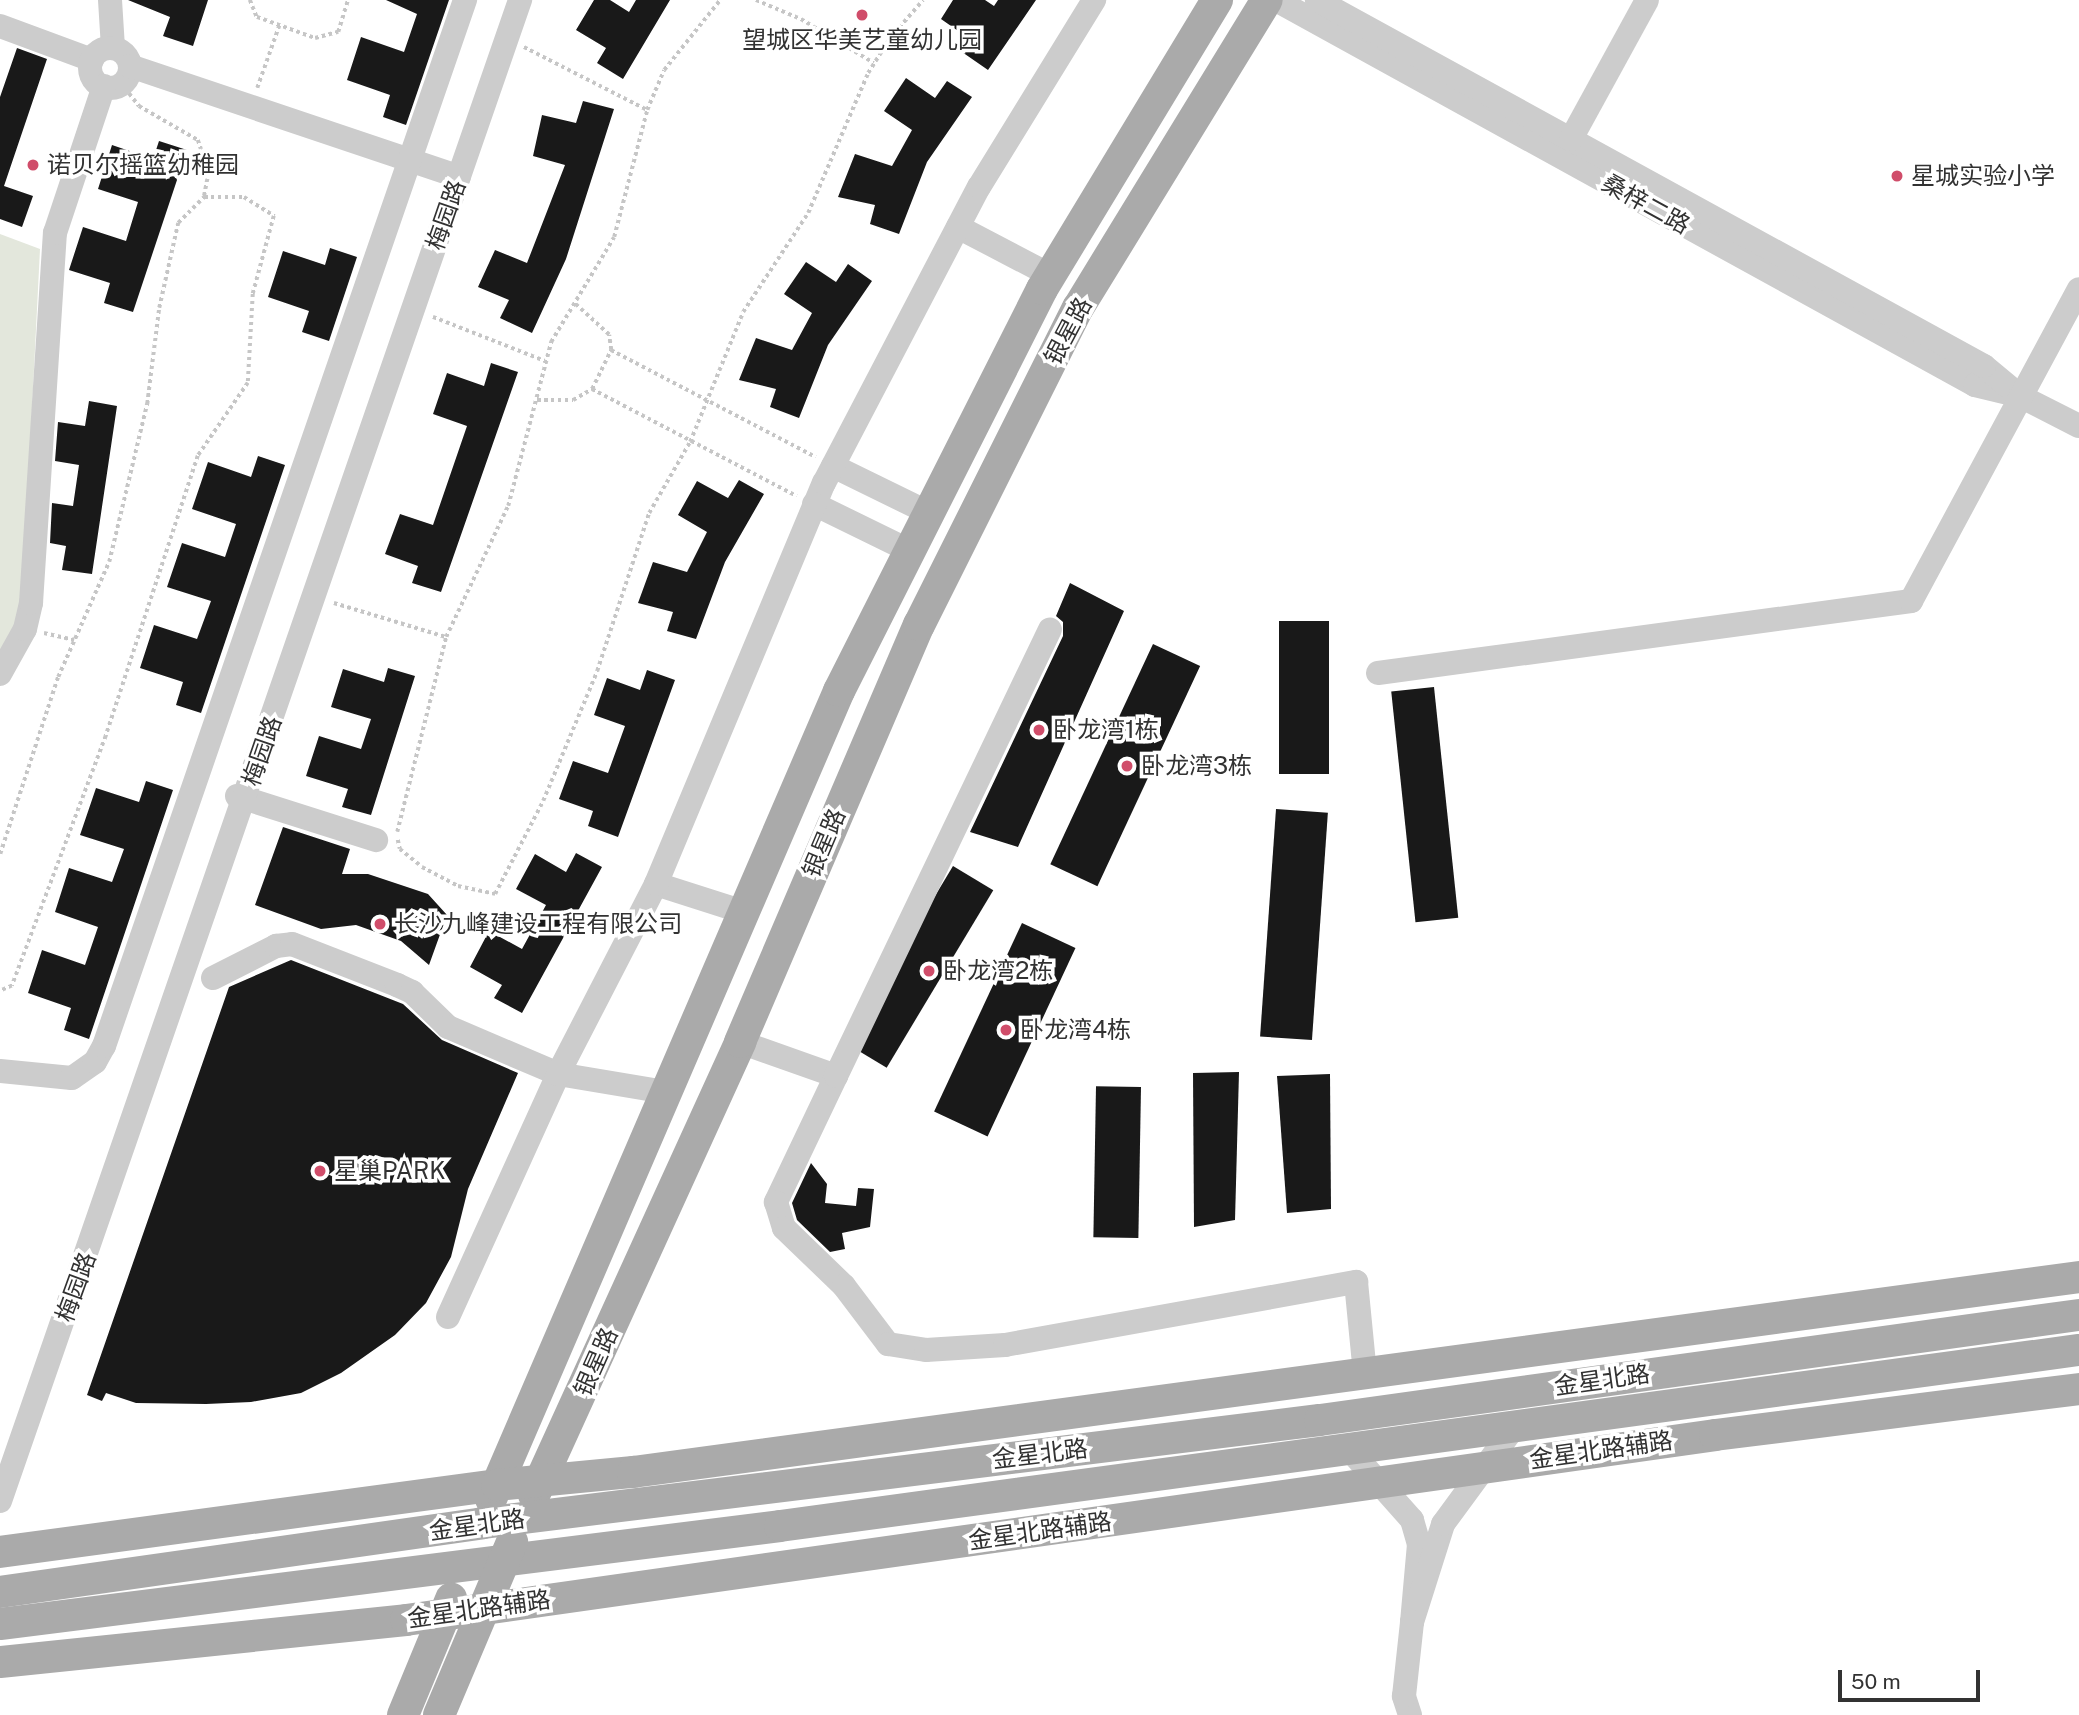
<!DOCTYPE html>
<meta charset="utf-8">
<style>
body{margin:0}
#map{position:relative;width:2079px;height:1715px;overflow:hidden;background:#fff;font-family:"Public Sans","Noto Sans SC",sans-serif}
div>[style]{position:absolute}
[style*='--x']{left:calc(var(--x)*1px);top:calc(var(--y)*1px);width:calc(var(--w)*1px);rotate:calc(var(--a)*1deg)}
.green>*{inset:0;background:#e3e7dc}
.building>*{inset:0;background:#191919;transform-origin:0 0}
.path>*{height:3.5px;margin-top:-1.75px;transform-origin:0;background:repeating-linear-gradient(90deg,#c6c6c6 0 3.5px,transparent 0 7px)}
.minor>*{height:24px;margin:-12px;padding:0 12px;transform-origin:12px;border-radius:12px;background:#ccc}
.minor>.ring{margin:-12px;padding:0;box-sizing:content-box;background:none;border:24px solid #ccc;border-radius:50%}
.major>*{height:32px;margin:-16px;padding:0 16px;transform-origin:16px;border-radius:16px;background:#aaa}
.dots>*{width:19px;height:19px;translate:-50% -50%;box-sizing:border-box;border:4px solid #fff;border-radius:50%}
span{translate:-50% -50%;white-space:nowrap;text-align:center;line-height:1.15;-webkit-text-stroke:7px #fff;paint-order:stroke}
.poi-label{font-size:24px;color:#323232}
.left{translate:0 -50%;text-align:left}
.street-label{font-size:24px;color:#323232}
.scale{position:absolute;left:1838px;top:1670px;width:142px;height:32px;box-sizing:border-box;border:4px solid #323232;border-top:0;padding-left:9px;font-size:21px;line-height:24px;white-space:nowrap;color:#323232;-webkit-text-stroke:5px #fff;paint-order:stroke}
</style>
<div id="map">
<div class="green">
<div style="clip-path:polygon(0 234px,40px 249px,23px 589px,15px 629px,0 653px)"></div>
</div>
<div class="building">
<div style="clip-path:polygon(128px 0,208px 0,193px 46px,163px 36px,170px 17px)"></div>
<div style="clip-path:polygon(386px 0,449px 0,406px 125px,383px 117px,390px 95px,347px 80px,361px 37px,404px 52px,417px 14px)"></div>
<div style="clip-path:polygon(594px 0,610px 0,629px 12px,636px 0,670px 0,623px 79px,597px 63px,606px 48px,576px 30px)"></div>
<div style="clip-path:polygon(953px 0,985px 0,994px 6px,998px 0,1036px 0,988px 70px,962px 52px,971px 40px,941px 19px)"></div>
<div style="clip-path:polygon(17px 48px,47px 59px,4px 186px,33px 196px,22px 227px,0 219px,0 97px)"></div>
<div style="clip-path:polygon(906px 78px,935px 98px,947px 81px,972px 97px,927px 162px,899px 234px,870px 224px,875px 205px,838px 197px,855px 154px,892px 166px,912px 130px,884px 111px)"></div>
<div style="clip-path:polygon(583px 101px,614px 109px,566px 259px,532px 333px,500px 318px,509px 300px,478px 287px,495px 250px,527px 263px,565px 165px,533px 156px,542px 115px,576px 123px)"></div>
<div style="clip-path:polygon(159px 141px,187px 150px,133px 312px,104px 303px,110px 283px,69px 270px,83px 227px,126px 241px,138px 202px,98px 189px,112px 145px,153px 159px)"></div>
<div style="clip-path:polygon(330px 248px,357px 257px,329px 341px,302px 332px,309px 311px,268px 297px,283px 251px,325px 265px)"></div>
<div style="clip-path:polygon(806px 262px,836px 282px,848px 264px,872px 281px,828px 345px,799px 418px,770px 407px,776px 389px,739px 380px,756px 338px,792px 350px,812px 313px,784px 294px)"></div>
<div style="clip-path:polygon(491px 363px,518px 372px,441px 592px,412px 583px,418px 566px,385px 554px,400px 514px,433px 525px,467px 426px,433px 414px,447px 373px,484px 386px)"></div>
<div style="clip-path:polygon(89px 401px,117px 406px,92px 574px,62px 570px,66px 546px,50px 543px,52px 503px,73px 506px,79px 465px,55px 461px,58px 422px,85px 426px)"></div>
<div style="clip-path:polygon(258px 456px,285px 465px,201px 713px,176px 705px,183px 682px,140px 668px,154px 625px,197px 639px,211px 601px,167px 587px,182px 543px,225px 557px,236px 524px,192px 509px,208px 462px,251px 477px)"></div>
<div style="clip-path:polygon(739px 480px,764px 494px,725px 562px,696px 639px,667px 631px,673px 612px,638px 603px,653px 562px,687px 572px,707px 532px,678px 515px,697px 481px,728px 498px)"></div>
<div style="clip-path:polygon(1070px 583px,1124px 611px,1018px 847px,970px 832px,1063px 636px,1063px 622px,1056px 616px)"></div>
<div style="left:1279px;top:621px;width:50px;height:153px"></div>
<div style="left:1153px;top:644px;width:52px;height:243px;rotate:25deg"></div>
<div style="clip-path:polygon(388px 668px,415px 676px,371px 815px,342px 807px,348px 789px,306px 776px,319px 736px,361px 749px,371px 719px,331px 707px,343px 669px,384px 682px)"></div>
<div style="clip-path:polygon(647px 670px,675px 680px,618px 837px,588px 826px,593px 811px,559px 799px,573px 761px,608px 773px,625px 726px,594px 715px,607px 678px,640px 690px)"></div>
<div style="left:1434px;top:687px;width:232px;height:43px;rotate:84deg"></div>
<div style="clip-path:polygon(146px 781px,173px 790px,89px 1039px,64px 1030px,71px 1008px,28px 993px,42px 950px,85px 965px,98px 927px,55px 912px,69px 868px,112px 882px,124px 849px,80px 835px,96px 788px,139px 802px)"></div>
<div style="left:1276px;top:809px;width:52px;height:228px;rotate:4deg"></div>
<div style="clip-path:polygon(283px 827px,350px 849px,342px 874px,368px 874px,428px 894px,447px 915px,429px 965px,401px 941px,356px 925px,321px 929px,255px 905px)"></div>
<div style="clip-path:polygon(576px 853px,602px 867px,522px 1013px,494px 998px,502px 985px,470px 967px,489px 931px,522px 949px,546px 905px,516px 889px,535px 854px,566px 872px)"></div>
<div style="left:953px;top:866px;width:47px;height:207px;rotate:31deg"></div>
<div style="left:1022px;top:923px;width:59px;height:208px;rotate:25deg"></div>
<div style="clip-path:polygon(291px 960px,403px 1004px,442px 1040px,518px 1073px,468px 1189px,451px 1257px,426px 1303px,395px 1335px,341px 1373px,301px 1393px,251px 1402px,206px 1404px,136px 1403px,106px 1393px,102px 1401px,87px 1395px,229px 987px)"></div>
<div style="clip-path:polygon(1239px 1072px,1235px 1220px,1194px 1227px,1193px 1073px)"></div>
<div style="clip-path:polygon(1330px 1074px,1331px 1209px,1287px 1213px,1277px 1076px)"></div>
<div style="left:1141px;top:1087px;width:151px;height:45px;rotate:91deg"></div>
<div style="clip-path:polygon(811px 1163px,827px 1184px,825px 1203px,856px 1206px,858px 1188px,874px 1189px,870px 1227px,842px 1233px,845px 1249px,830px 1252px,797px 1220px,792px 1203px)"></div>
</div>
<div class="path">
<div style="--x:250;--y:0;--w:18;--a:68"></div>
<div style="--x:257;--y:17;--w:62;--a:19.9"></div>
<div style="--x:315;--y:38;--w:24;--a:-15"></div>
<div style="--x:338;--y:32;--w:34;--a:-73"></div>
<div style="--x:756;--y:0;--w:49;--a:22.9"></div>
<div style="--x:801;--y:19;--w:85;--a:31.1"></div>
<div style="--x:524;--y:47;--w:138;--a:27.1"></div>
<div style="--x:125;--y:88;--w:23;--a:52"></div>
<div style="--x:139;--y:106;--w:68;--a:30"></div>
<div style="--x:198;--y:140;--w:34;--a:71"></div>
<div style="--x:209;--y:172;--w:25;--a:101"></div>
<div style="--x:257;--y:88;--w:66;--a:-70.5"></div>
<div style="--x:433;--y:317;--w:120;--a:21.4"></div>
<div style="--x:611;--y:350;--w:231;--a:27.6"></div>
<div style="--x:592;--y:389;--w:231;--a:27.6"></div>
<div style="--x:537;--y:400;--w:36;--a:0"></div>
<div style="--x:573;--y:400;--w:22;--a:-30"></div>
<div style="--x:592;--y:389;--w:43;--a:-64"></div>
<div style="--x:611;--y:350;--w:15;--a:-98"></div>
<div style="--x:609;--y:335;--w:47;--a:-137.6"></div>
<div style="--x:334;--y:603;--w:117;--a:16.9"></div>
<div style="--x:44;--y:633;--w:31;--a:13"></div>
<div style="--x:397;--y:832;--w:201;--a:-75.9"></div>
<div style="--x:446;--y:637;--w:145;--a:-64.7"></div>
<div style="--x:508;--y:506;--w:170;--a:-75.3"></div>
<div style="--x:551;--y:342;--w:122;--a:-59"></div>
<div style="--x:614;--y:237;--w:131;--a:-75.4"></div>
<div style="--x:647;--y:110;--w:43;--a:-67"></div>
<div style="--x:664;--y:70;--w:90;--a:-51.3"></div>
<div style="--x:398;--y:840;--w:9;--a:77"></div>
<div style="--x:400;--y:849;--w:28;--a:39"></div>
<div style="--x:422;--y:867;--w:41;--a:27.8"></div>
<div style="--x:458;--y:886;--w:38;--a:12"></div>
<div style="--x:495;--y:894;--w:105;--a:-62.7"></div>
<div style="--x:543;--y:801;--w:141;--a:-67.4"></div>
<div style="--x:597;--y:671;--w:166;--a:-71.8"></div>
<div style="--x:649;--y:513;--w:82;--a:-60"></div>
<div style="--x:690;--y:442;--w:140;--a:-67.8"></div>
<div style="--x:743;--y:312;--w:118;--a:-56.7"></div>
<div style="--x:808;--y:213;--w:152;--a:-66.8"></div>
<div style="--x:868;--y:73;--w:41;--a:-57.8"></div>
<div style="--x:890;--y:38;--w:50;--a:-49"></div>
<div style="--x:0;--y:854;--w:186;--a:-71.9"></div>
<div style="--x:58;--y:677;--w:126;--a:-66.1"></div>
<div style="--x:109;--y:562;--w:163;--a:-76.5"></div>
<div style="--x:147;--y:404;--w:97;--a:-82.9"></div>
<div style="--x:159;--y:308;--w:87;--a:-77.4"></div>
<div style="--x:178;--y:223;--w:37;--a:-45"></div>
<div style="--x:204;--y:197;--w:40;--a:0"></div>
<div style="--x:244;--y:197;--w:36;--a:32"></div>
<div style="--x:274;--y:216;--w:81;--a:105.1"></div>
<div style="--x:253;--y:294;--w:89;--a:93.2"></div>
<div style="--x:248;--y:383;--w:88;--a:124.4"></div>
<div style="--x:198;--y:456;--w:295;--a:108.2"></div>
<div style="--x:106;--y:736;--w:267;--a:110.6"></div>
<div style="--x:12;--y:986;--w:13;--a:157"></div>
</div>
<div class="minor">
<div style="--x:110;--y:0;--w:48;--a:86.4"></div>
<div style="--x:1276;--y:0;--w:798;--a:28.85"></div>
<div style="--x:1975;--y:385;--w:46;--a:13.7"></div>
<div style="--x:2020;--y:396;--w:47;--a:-140.2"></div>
<div style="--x:1984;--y:366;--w:761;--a:-151.25"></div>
<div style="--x:0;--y:26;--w:98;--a:20.3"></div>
<div class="ring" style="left:90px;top:48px;width:16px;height:16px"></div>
<div style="--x:130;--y:66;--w:347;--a:18.6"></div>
<div style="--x:1571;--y:139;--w:158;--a:-61.3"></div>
<div style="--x:958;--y:227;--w:104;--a:27.6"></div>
<div style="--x:2020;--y:396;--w:66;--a:27"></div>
<div style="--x:833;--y:466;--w:107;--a:26.1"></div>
<div style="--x:814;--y:504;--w:107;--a:26.1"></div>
<div style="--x:1378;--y:673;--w:538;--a:-7.69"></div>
<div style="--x:1911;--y:601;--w:354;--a:-61.7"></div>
<div style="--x:0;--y:674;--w:51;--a:-60.9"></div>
<div style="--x:25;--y:629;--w:27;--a:-77"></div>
<div style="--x:31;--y:603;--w:371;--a:-86.3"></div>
<div style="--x:55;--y:233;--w:155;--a:-71.6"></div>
<div style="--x:237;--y:796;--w:146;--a:17.6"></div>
<div style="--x:656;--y:884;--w:92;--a:17.7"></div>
<div style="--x:213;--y:978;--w:71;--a:-26.9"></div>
<div style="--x:276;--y:946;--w:16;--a:-7"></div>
<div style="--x:292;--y:944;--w:113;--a:21.3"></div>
<div style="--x:397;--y:985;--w:17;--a:25"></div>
<div style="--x:412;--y:992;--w:50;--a:44.2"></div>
<div style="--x:448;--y:1027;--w:120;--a:23.1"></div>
<div style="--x:558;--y:1074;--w:109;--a:9.5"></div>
<div style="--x:740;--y:1042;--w:102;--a:19.5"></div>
<div style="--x:836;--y:1076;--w:140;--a:115.5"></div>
<div style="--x:776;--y:1202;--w:27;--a:73"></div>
<div style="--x:784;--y:1228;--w:83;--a:44"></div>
<div style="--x:844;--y:1286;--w:73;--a:52.8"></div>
<div style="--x:888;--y:1344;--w:38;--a:9"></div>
<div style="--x:926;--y:1350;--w:79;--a:-3.6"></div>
<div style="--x:1005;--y:1345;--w:357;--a:-10.2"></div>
<div style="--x:1356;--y:1282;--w:92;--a:84.4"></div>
<div style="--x:0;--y:1071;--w:72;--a:5.6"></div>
<div style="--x:72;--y:1078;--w:28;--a:-35"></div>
<div style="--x:95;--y:1062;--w:18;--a:-61"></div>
<div style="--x:104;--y:1046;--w:1107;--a:-70.96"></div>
<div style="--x:836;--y:1076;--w:495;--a:-64.4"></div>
<div style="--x:448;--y:1317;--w:267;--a:-65.6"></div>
<div style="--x:558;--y:1074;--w:214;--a:-62.7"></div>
<div style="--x:656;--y:884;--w:435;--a:-67.3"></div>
<div style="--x:824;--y:483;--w:334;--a:-62.4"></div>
<div style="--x:979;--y:187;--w:220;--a:-58.4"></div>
<div style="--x:1349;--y:1449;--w:95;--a:48.4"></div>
<div style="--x:1412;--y:1520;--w:25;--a:74"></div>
<div style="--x:1419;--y:1544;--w:78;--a:95.1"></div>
<div style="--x:1412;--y:1622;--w:103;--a:-72.4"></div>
<div style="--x:1443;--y:1524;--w:122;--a:-53.7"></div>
<div style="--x:0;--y:1501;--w:1589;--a:-70.89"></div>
<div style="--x:1410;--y:1715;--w:20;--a:-108"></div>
<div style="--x:1404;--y:1696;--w:74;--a:-83.8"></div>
</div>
<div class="major">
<div style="--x:534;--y:1495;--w:498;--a:-65.5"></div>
<div style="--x:740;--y:1042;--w:454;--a:-66.8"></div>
<div style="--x:919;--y:625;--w:355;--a:-63.4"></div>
<div style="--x:1078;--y:308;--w:361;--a:-58.5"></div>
<div style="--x:491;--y:1499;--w:880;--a:-66.7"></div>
<div style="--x:839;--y:691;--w:450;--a:-63.2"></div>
<div style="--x:1042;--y:289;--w:338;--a:-58.8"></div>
<div style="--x:0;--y:1552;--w:501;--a:-7.68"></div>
<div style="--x:497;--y:1485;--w:137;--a:-5.5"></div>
<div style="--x:633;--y:1472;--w:1459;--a:-7.68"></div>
<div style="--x:0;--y:1592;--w:487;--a:-8.1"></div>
<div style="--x:482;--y:1523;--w:844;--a:-7.01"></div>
<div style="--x:1320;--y:1420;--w:766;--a:-7.88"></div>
<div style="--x:0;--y:1624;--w:786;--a:-7.16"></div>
<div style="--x:780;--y:1526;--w:1311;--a:-7.72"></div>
<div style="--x:0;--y:1662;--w:408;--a:-5.9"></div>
<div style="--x:406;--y:1620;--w:1322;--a:-8.04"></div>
<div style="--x:1715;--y:1435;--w:367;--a:-7.2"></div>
<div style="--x:403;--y:1715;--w:126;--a:-67.5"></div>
<div style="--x:439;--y:1715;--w:188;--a:-67.1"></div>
</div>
<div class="dots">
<div style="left:862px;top:15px;background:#d04d6a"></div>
<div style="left:33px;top:165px;background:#d04d6a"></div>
<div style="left:1897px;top:176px;background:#d04d6a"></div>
<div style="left:1039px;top:730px;background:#d04d6a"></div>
<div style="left:1127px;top:766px;background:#d04d6a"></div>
<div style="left:380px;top:924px;background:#d04d6a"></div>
<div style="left:929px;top:971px;background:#d04d6a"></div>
<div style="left:1006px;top:1030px;background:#d04d6a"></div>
<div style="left:320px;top:1171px;background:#d04d6a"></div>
</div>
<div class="poi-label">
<span style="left:862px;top:40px">望城区华美艺童幼儿园</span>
<span class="left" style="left:47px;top:165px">诺贝尔摇篮幼稚园</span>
<span class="left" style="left:1911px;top:176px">星城实验小学</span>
<span class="left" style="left:1053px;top:730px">卧龙湾1栋</span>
<span class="left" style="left:1141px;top:766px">卧龙湾3栋</span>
<span class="left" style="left:394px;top:924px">长沙九峰建设工程有限公司</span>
<span class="left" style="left:943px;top:971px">卧龙湾2栋</span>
<span class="left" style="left:1020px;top:1030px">卧龙湾4栋</span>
<span class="left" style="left:334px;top:1171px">星巢PARK</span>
</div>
<div class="street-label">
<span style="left:1646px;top:204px;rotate:29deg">桑梓二路</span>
<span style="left:446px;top:215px;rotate:-71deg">梅园路</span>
<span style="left:1068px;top:331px;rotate:-62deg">银星路</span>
<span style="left:262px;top:751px;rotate:-71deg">梅园路</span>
<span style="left:824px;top:843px;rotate:-67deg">银星路</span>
<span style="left:76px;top:1287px;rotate:-70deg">梅园路</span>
<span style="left:596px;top:1362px;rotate:-66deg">银星路</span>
<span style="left:1602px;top:1380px;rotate:-8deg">金星北路</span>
<span style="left:1601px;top:1450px;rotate:-8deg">金星北路辅路</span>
<span style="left:1040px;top:1454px;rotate:-7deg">金星北路</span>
<span style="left:477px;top:1525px;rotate:-8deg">金星北路</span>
<span style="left:1040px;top:1531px;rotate:-8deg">金星北路辅路</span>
<span style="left:479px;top:1609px;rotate:-8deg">金星北路辅路</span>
</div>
<div class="scale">50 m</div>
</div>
